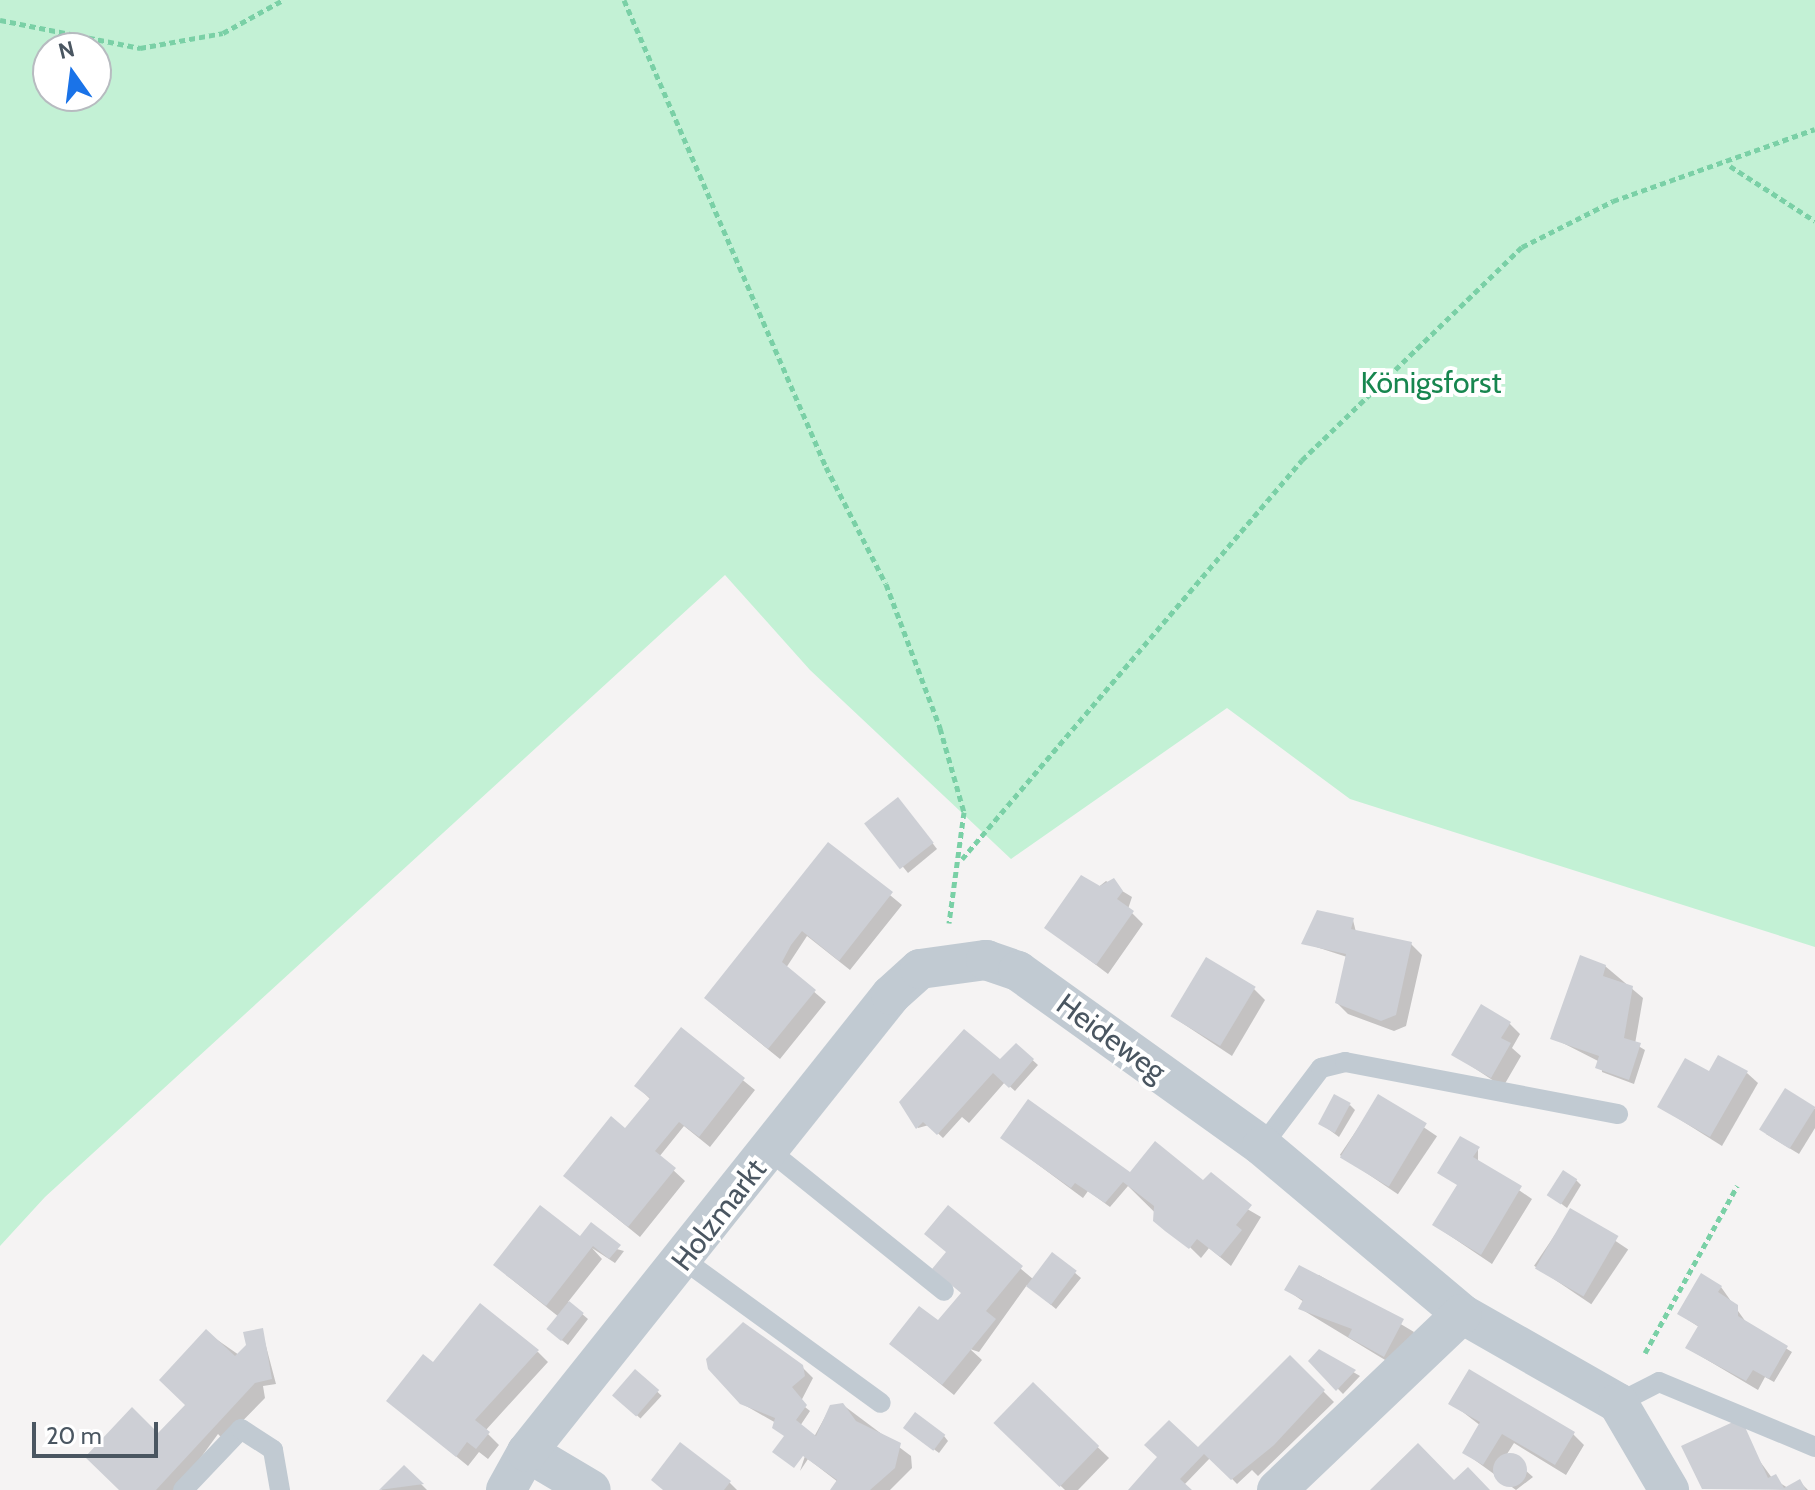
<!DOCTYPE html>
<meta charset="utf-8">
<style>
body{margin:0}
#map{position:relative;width:1815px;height:1490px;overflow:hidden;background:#f5f3f3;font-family:Cabin,sans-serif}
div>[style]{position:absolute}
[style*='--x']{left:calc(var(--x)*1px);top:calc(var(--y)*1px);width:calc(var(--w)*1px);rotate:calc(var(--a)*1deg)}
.green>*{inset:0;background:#c3f1d5}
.shadow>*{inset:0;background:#0003;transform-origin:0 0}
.building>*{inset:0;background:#cdcfd5;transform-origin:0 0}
.round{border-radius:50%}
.path>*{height:5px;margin-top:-2.5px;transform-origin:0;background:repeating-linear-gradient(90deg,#7ad0a6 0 6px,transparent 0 10px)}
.lane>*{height:20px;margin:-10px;padding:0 10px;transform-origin:10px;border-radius:10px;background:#c1cad2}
.street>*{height:40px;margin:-20px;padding:0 20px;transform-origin:20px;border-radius:20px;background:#c1cad2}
span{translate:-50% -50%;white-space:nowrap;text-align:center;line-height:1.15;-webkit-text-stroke:8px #fff;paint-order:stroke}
.park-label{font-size:30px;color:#17864f}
.street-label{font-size:30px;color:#4a5661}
.north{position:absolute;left:32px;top:32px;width:80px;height:80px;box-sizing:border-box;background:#fff;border:2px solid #b7bbc0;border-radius:50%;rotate:346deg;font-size:22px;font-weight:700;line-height:32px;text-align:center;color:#4a5661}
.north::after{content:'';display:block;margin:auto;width:28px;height:36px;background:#1a73e8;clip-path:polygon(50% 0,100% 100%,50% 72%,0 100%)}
.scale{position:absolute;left:32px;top:1422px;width:126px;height:36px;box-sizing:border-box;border:4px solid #4a5661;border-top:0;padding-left:10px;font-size:24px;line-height:28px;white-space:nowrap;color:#4a5661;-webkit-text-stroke:6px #fff;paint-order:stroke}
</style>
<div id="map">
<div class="green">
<div style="clip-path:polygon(evenodd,0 0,1815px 0,1815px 947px,1350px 799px,1227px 708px,1011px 859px,810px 670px,725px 575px,45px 1197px,0 1246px,0 0,48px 48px,96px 48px,96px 96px,48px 96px,48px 48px)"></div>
</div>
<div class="shadow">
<div style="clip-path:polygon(903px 805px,937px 849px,908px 873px,868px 824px)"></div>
<div style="clip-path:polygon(828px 844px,902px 905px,850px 970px,807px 936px,786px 968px,826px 1002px,780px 1059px,718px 1009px)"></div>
<div style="clip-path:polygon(1106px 881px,1132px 897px,1128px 909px,1143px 924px,1108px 974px,1047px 928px)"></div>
<div style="clip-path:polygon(1353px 920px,1356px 932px,1411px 944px,1422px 955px,1406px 1026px,1394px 1031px,1348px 1014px,1337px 1003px,1347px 957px,1304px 943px)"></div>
<div style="clip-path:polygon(1605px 966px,1643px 998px,1635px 1044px,1645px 1050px,1634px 1084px,1602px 1072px,1602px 1063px,1553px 1038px)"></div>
<div style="clip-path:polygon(1254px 989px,1265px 1000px,1232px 1056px,1173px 1017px)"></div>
<div style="clip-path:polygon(1509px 1023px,1520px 1034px,1512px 1048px,1521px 1056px,1503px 1087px,1453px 1054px)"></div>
<div style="clip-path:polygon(681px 1030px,755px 1090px,710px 1147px,684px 1126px,659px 1157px,685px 1181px,640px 1237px,577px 1186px,651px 1100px,637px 1086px)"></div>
<div style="clip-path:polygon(1016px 1045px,1038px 1065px,1015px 1091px,1005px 1082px,969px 1123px,962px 1117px,943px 1138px,929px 1125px,918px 1128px,901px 1102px,1002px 1064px)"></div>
<div style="clip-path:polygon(1747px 1073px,1758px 1083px,1722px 1146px,1660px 1107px)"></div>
<div style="clip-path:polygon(1786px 1091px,1815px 1109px,1815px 1128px,1799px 1154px,1766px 1134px)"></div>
<div style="left:1379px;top:1097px;width:70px;height:70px;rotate:34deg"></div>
<div style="clip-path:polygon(1350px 1105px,1355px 1110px,1339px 1137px,1320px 1123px)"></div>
<div style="clip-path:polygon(1002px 1138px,1131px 1175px,1204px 1184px,1261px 1217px,1231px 1266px,1209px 1248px,1201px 1258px,1128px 1186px,1110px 1207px,1088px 1191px,1083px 1198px)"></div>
<div style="clip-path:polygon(1478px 1148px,1478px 1162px,1532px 1199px,1492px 1264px,1434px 1225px,1458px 1184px,1443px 1174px)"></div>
<div style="clip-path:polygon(1576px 1180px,1581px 1185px,1567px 1208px,1551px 1196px)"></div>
<div style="clip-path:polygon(948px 1208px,1033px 1279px,1053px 1254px,1081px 1278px,1056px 1309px,1027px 1285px,979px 1352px,970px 1349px,982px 1360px,954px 1395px,903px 1354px,947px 1331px,962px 1294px,948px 1253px)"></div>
<div style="left:1571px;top:1211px;width:69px;height:66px;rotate:34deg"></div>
<div style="clip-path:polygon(580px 1239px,624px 1251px,615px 1263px,592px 1248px,602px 1259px,568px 1302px,588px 1319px,568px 1345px,554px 1334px,559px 1317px,506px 1275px)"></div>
<div style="clip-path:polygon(1319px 1275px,1414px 1332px,1395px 1366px,1301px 1309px,1304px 1302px,1287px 1290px)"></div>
<div style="clip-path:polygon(1721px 1287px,1748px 1325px,1792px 1352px,1774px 1382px,1765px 1377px,1758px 1390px,1687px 1348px,1699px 1327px,1679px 1314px)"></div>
<div style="clip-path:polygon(262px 1331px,276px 1384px,263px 1386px,265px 1398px,224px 1440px,218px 1434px,177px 1490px,121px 1490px,188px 1405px,206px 1332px,239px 1355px)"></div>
<div style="clip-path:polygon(538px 1352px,548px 1362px,485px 1431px,499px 1445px,488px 1459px,479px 1452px,468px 1466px,388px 1401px,433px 1365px)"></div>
<div style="clip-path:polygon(1319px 1352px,1360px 1376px,1343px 1394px,1311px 1361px)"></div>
<div style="clip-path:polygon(1290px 1358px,1334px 1402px,1258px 1476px,1252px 1470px,1237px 1484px,1211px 1457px,1184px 1485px,1190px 1490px,1130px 1490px,1198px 1449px)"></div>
<div style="clip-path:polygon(802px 1367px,813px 1378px,800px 1403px,810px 1411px,800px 1426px,814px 1437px,831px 1406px,843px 1405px,911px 1456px,912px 1468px,890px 1490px,832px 1490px,838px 1482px,808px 1459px,800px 1471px,805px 1456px,776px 1423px,741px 1403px)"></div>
<div style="left:636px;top:1372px;width:35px;height:31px;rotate:43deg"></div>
<div style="clip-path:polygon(1033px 1385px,1109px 1458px,1078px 1490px,1065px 1490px,996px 1423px)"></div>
<div style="clip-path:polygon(1451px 1403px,1573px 1434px,1584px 1445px,1566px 1475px,1514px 1443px,1507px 1454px,1533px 1477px,1516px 1490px,1465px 1453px,1481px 1426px)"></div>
<div style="clip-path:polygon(911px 1432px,944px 1436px,948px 1441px,939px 1453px)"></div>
<div style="clip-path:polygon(680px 1445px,730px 1483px,737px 1490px,663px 1490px)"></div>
<div style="clip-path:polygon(1759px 1460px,1772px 1478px,1788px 1488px,1799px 1481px,1808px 1490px,1704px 1487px)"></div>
<div style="clip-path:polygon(404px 1467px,427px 1490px,381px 1490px)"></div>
</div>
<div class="building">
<div style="left:898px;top:797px;width:58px;height:43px;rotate:52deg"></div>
<div style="clip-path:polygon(828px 842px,893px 892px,839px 961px,802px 931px,791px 945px,782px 962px,816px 990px,768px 1049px,704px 998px)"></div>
<div style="clip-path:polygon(1081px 875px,1100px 886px,1114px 878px,1123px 891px,1117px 899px,1134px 911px,1096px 965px,1044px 928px)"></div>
<div style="clip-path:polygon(1317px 910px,1354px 918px,1351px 929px,1412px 942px,1396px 1015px,1381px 1021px,1335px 1003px,1346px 954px,1301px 944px)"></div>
<div style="clip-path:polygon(1580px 955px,1606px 965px,1603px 976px,1633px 986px,1624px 1038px,1641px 1043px,1629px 1080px,1595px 1068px,1599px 1056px,1550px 1039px)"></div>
<div style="left:1206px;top:957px;width:58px;height:69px;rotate:31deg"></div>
<div style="clip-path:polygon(1481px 1004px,1511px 1022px,1501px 1038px,1511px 1043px,1491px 1078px,1451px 1055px)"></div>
<div style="clip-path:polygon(681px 1027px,745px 1078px,699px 1137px,679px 1122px,655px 1151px,676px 1168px,628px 1227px,563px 1176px,611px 1116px,625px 1128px,650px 1098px,634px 1086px)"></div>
<div style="clip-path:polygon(964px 1029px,1000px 1059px,1016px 1043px,1034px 1059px,1009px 1088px,993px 1073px,937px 1135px,923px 1122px,916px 1129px,899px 1102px)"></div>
<div style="clip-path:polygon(1718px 1055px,1748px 1071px,1710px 1137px,1657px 1107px,1685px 1058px,1709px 1071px)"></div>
<div style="left:1785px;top:1088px;width:36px;height:49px;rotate:32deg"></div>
<div style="left:1334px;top:1094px;width:19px;height:34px;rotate:28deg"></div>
<div style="left:1378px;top:1094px;width:57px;height:74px;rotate:31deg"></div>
<div style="clip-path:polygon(1028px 1099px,1130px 1172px,1155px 1141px,1203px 1180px,1211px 1172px,1252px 1205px,1236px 1225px,1242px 1230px,1220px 1257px,1197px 1239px,1189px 1249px,1165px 1231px,1153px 1221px,1154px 1206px,1123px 1182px,1105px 1203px,1075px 1183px,1071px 1188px,1000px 1138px)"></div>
<div style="clip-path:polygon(1460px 1136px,1480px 1147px,1473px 1157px,1522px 1186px,1481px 1255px,1432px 1225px,1457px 1185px,1437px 1173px)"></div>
<div style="left:1563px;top:1170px;width:17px;height:30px;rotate:33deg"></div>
<div style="clip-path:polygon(540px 1205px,580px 1236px,591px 1222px,621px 1245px,609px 1259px,593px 1246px,546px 1306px,493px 1265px)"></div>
<div style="clip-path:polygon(948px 1205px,1023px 1266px,986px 1311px,996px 1319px,942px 1385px,889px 1344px,919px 1306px,938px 1320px,961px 1293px,932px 1269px,946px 1252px,924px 1234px)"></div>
<div style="left:1570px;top:1208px;width:56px;height:70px;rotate:30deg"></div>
<div style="left:1052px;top:1252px;width:31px;height:43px;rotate:37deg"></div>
<div style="clip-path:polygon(1299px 1265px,1404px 1319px,1384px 1357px,1348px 1337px,1352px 1329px,1298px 1309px,1303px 1300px,1284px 1290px)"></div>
<div style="clip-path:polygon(1701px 1273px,1722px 1286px,1718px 1292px,1738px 1305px,1738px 1316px,1788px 1346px,1769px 1379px,1753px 1370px,1746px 1381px,1685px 1348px,1698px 1326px,1677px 1314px)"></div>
<div style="left:569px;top:1301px;width:19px;height:36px;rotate:39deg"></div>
<div style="clip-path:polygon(480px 1303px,539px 1350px,475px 1420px,490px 1432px,476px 1449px,467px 1442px,456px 1457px,386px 1401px,423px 1354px,433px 1362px)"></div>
<div style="clip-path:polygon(743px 1322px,803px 1365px,805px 1376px,792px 1387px,807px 1405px,796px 1420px,816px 1436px,830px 1405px,843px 1403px,856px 1421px,901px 1443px,895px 1468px,870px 1490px,830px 1490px,837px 1480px,803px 1456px,794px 1468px,772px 1452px,784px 1436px,772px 1428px,775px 1418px,740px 1404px,708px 1369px,706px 1359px)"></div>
<div style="clip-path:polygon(263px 1328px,272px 1379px,255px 1383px,156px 1490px,119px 1490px,85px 1457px,132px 1407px,158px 1433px,185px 1405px,159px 1380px,206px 1329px,235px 1356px,246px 1345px,243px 1332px)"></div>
<div style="clip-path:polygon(1319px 1349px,1356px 1370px,1336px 1391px,1308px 1361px)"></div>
<div style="clip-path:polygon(1290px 1355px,1325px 1390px,1274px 1445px,1231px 1480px,1204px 1454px,1180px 1479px,1192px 1490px,1128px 1490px,1157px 1457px,1144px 1445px,1169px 1420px,1198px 1447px)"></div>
<div style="left:635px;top:1369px;width:32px;height:35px;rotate:41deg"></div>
<div style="clip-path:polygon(1469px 1369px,1575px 1432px,1555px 1465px,1502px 1434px,1483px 1465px,1462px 1453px,1480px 1422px,1448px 1404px)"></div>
<div style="left:1033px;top:1382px;width:92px;height:57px;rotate:44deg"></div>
<div style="left:915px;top:1412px;width:38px;height:20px;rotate:37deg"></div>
<div style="clip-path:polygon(1733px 1422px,1745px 1427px,1768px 1478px,1776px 1474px,1784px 1488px,1800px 1479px,1806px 1490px,1702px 1489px,1681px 1446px)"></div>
<div style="clip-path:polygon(680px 1442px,731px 1481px,724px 1490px,663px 1490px,651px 1480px)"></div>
<div style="clip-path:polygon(1418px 1443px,1454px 1480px,1468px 1467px,1490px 1490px,1370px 1490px)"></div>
<div class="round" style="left:1493px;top:1453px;width:34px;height:34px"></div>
<div style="clip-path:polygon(404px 1465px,424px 1484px,379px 1490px)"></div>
</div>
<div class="path">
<div style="--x:624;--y:0;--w:509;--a:66.61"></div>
<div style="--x:826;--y:467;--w:131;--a:62.9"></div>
<div style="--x:886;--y:584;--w:154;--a:69.4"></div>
<div style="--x:940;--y:728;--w:87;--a:74.1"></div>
<div style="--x:964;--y:812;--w:112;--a:97.7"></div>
<div style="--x:0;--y:20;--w:143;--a:11.3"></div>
<div style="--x:140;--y:48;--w:84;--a:-10.2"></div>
<div style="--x:223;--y:33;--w:68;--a:-28.8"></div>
<div style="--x:1730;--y:166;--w:101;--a:32.9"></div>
<div style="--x:962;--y:859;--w:524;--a:-49.56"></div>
<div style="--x:1302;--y:460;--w:306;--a:-44.1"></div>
<div style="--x:1522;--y:247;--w:102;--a:-26.8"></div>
<div style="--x:1613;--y:201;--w:214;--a:-19.6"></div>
<div style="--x:1645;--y:1353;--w:191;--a:-61.1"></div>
</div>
<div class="lane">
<div style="--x:1262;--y:1146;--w:98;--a:-52.9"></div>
<div style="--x:1321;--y:1068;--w:25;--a:-14"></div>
<div style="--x:1345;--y:1062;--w:278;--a:10.8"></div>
<div style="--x:770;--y:1151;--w:223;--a:38.8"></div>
<div style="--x:684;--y:1260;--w:243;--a:36"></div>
<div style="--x:1618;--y:1403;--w:46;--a:-27.1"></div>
<div style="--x:1659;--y:1382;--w:169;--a:22.6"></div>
<div style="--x:183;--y:1490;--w:84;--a:-46.4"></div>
<div style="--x:241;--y:1429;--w:38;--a:33"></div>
<div style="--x:273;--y:1450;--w:41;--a:80.1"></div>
</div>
<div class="street">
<div style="--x:527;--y:1452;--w:74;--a:30.7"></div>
<div style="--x:506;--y:1490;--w:43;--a:-61.1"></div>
<div style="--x:527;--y:1452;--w:584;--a:-51.46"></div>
<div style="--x:891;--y:995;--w:39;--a:-42"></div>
<div style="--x:920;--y:969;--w:67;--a:-7.8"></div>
<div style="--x:986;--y:960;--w:34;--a:19"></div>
<div style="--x:1018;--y:971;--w:300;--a:35.6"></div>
<div style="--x:1262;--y:1146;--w:261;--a:40"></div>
<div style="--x:1462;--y:1314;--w:180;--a:29.7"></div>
<div style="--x:1618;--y:1403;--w:101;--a:59.6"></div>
<div style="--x:1277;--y:1490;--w:255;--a:-43.6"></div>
</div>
<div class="park-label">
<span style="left:1431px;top:383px">Königsforst</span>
</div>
<div class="street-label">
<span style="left:1111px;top:1038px;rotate:36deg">Heideweg</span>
<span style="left:719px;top:1215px;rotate:-52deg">Holzmarkt</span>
</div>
<div class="north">N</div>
<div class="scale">20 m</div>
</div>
